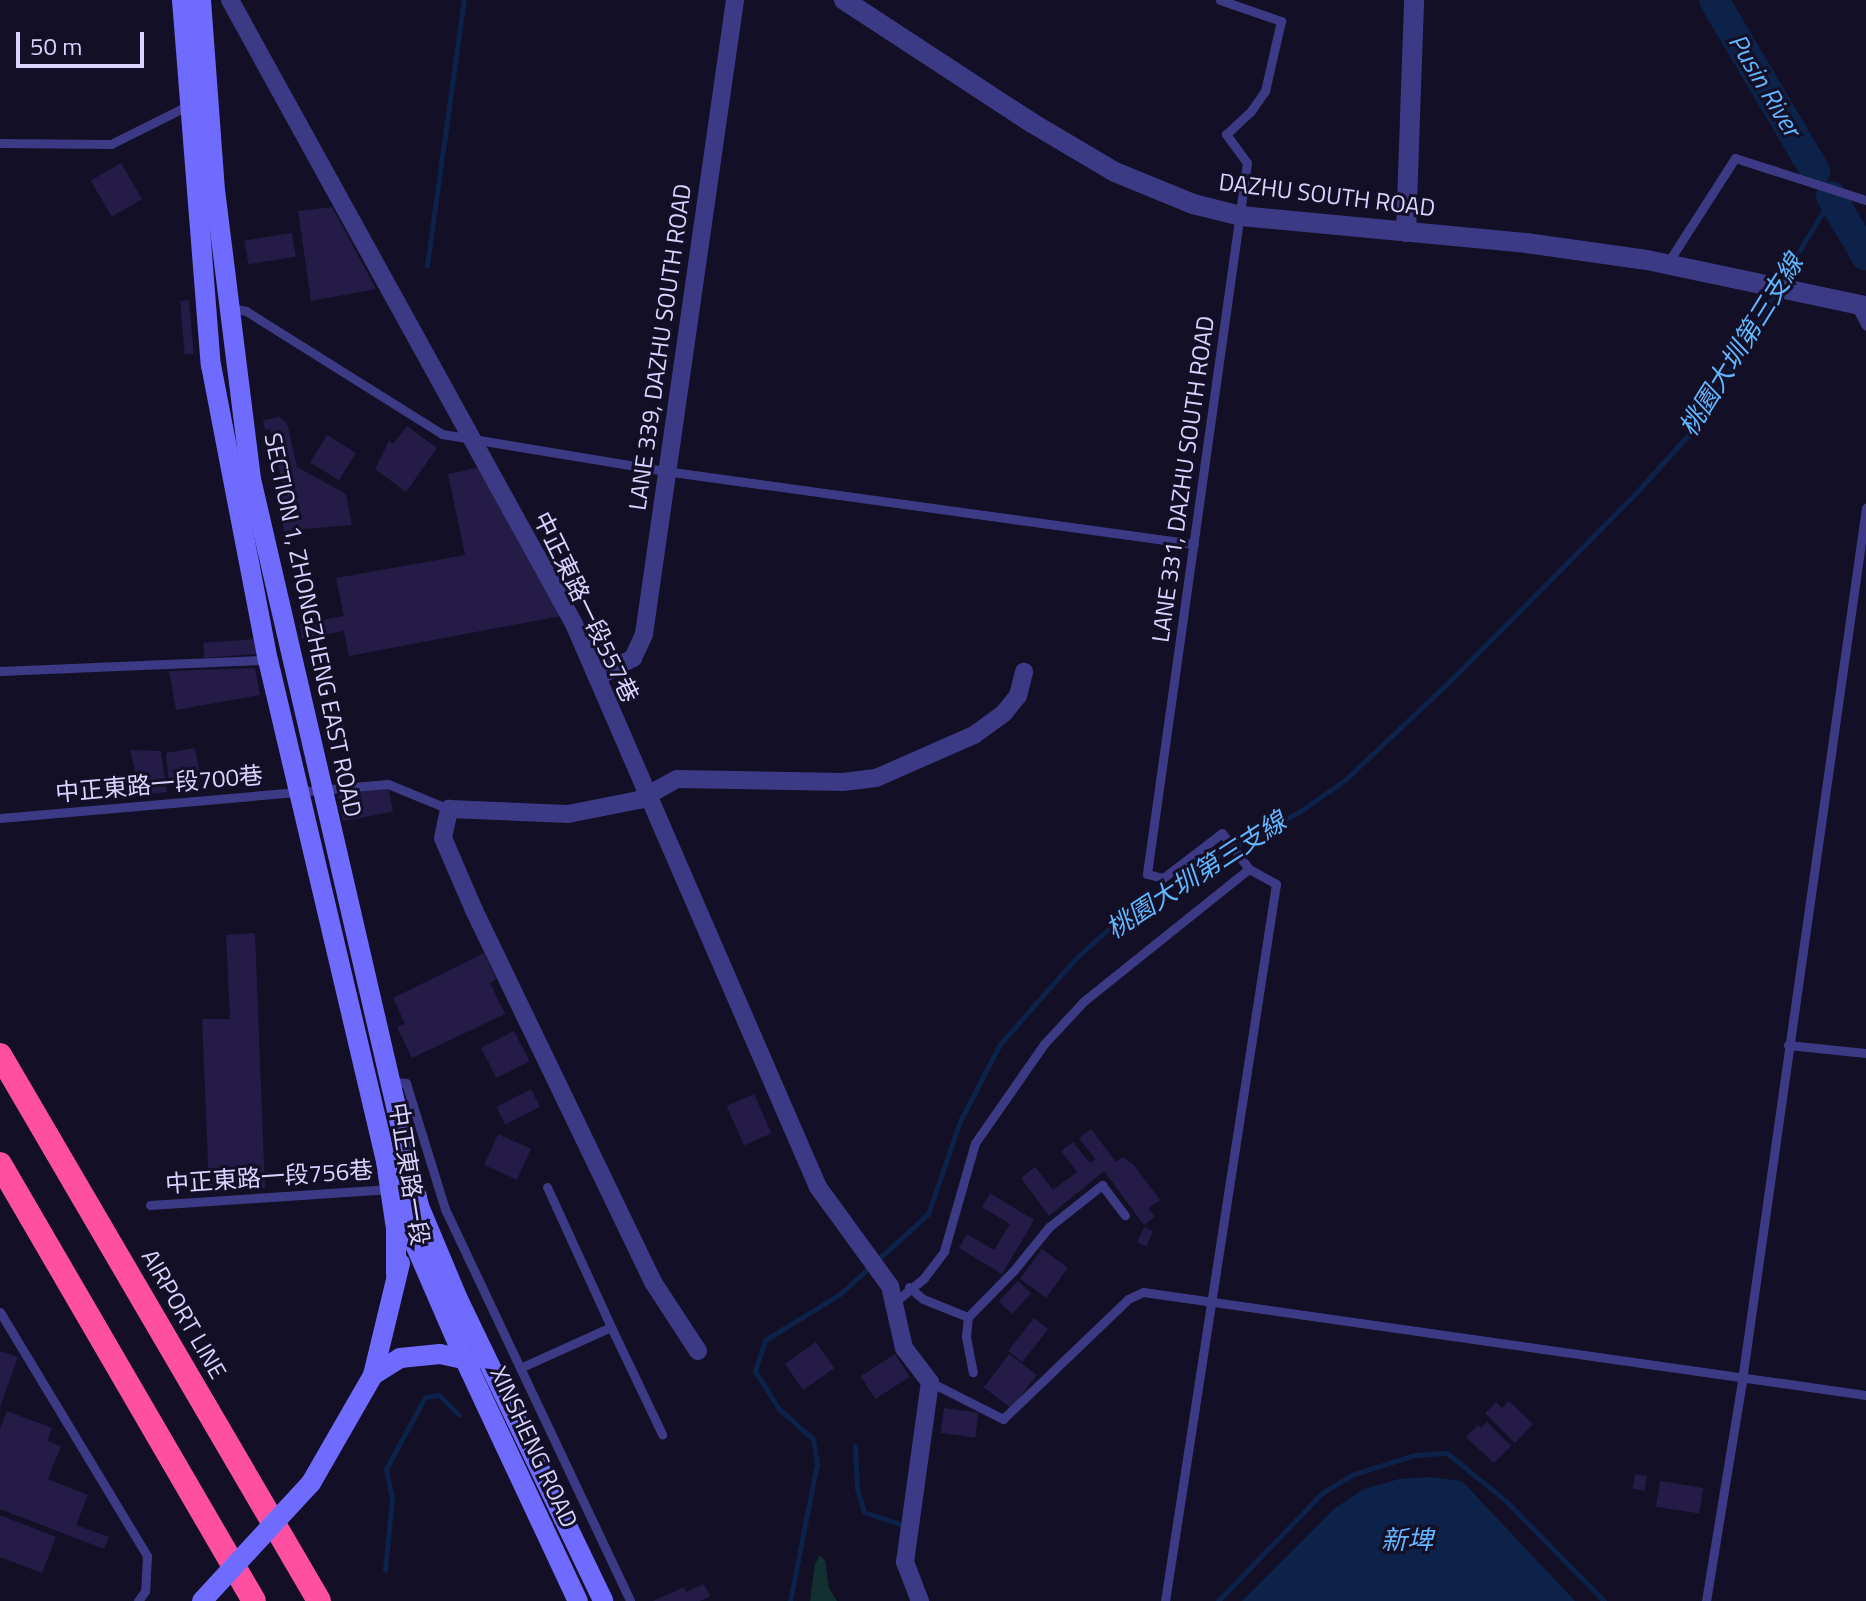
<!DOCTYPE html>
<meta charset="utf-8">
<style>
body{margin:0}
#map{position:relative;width:1866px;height:1601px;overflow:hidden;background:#130f26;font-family:"Titillium Web","Noto Sans TC",sans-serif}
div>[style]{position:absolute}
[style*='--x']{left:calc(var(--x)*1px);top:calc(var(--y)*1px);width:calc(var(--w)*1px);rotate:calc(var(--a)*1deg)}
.green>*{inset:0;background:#12302f}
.water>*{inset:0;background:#0c2248}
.stream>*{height:5px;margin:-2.5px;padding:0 2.5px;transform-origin:2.5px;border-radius:2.5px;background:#0c2248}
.river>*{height:30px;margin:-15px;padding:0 15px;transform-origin:15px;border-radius:15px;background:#0c2248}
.building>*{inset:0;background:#241b47;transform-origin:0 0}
.service>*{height:9px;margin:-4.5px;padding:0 4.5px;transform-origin:4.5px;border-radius:4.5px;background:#3d3a85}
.minor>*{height:18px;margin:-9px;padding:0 9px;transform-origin:9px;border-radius:9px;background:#3d3a85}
.tertiary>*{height:20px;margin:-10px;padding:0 10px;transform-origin:10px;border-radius:10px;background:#3d3a85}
.secondary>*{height:20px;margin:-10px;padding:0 10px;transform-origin:10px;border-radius:10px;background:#6f6bff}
.motorway>*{height:24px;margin:-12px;padding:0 12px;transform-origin:12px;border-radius:12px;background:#ff4fa3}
.secondary-bridge>*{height:20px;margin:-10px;padding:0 10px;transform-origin:10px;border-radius:10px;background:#6f6bff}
span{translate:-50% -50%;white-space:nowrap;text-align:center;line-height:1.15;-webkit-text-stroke:6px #130f26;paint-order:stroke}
.street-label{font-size:24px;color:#d9d4ff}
.water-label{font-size:26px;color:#62b6ff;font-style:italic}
.scale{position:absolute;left:16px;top:32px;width:128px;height:36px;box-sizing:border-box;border:4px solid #d9d4ff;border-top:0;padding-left:10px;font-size:24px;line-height:28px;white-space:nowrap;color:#d9d4ff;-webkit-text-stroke:6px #130f26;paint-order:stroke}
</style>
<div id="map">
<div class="green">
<div style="clip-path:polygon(820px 1555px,825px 1560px,829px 1588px,837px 1601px,810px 1601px,815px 1564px)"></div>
</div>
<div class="water">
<div style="clip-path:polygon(1429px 1477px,1462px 1481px,1575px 1601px,1242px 1601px,1335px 1508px,1364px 1489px,1399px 1479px)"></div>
</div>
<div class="stream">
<div style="--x:1857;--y:242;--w:9;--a:13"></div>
<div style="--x:427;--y:265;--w:268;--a:-82.1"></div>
<div style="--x:1781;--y:281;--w:97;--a:-58.9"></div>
<div style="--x:855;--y:1446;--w:42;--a:87.3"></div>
<div style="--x:857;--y:1488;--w:25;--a:74"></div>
<div style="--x:864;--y:1512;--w:44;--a:18.4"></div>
<div style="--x:385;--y:1570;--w:72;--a:-84.4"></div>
<div style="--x:392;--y:1498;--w:30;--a:-102"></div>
<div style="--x:386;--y:1469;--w:82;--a:-61.6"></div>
<div style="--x:425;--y:1397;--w:14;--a:-8"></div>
<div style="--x:439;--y:1395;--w:28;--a:45"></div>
<div style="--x:790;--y:1601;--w:140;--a:-78.9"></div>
<div style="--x:817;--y:1464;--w:25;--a:-99"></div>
<div style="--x:813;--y:1439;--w:45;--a:-138.6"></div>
<div style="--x:779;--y:1409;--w:45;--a:-122.3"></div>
<div style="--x:755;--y:1371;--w:33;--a:-72"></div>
<div style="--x:765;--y:1340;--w:88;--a:-31.5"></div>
<div style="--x:840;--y:1294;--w:119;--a:-42.3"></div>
<div style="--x:928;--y:1214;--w:98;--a:-71"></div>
<div style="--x:960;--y:1121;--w:87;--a:-62.5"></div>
<div style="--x:1000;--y:1044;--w:116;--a:-48.5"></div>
<div style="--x:1077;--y:957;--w:57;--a:-41.5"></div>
<div style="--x:1120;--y:919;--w:117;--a:-32.7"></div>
<div style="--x:1218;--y:856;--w:92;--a:-28.5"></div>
<div style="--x:1299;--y:812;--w:56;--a:-34.8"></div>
<div style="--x:1345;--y:780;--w:149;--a:-43.4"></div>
<div style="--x:1453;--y:678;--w:259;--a:-45.3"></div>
<div style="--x:1635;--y:494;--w:97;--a:-47.9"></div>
<div style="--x:1700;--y:422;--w:148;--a:-60"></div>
<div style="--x:1218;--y:1601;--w:150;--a:-46.1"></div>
<div style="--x:1322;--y:1493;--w:37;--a:-31"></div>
<div style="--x:1354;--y:1474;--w:64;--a:-17.3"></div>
<div style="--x:1415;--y:1455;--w:32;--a:-4"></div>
<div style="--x:1447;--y:1453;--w:76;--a:39.1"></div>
<div style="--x:1506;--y:1501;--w:140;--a:45.6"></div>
</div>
<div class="river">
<div style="--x:1714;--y:0;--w:199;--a:59.4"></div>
<div style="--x:1831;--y:196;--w:69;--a:59.7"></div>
</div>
<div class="building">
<div style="left:121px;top:163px;width:42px;height:35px;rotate:60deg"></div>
<div style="clip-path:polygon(332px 207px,376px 289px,311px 301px,298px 211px)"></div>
<div style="left:292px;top:233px;width:24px;height:48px;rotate:81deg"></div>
<div style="left:189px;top:300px;width:54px;height:9px;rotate:85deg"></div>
<div style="clip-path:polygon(279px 417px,287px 423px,297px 467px,346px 494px,352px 525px,284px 531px,276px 491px,284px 490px,270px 429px,265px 430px,263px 420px)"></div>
<div style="clip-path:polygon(407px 426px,437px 448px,406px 492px,375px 469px,389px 441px,393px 444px)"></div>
<div style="left:327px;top:435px;width:34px;height:32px;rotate:32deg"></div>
<div style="clip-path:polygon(480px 467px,561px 616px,349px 656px,344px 631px,302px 639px,300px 624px,344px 616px,336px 578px,465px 555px,448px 474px)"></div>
<div style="left:256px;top:639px;width:15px;height:53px;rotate:86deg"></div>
<div style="clip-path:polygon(255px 668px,260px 695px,176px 710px,169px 671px)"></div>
<div style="clip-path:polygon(195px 748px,201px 779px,169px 786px,166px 753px)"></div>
<div style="clip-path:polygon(130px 750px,161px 751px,167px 792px,141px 795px)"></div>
<div style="left:388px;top:786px;width:26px;height:51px;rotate:79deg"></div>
<div style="clip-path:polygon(255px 933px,265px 1188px,209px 1190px,202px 1019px,230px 1019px,226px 935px)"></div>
<div style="clip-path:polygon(484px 953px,496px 979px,490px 983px,505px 1014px,412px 1058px,397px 1027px,405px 1024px,393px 998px)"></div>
<div style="left:514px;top:1031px;width:34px;height:37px;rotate:63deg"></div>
<div style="left:531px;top:1089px;width:20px;height:39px;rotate:63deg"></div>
<div style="left:754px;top:1094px;width:43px;height:30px;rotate:66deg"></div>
<div style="clip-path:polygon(1091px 1129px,1116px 1162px,1123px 1157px,1133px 1164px,1160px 1200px,1148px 1208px,1155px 1217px,1144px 1225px,1104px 1171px,1049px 1216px,1021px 1178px,1035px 1167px,1053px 1190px,1077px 1172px,1061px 1151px,1073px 1142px,1090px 1163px,1095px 1159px,1079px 1138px)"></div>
<div style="left:498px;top:1134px;width:36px;height:34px;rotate:24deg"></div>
<div style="clip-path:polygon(990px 1193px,1034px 1220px,1002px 1274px,959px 1248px,967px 1234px,994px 1250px,1010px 1224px,982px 1207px)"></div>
<div style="left:1144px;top:1227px;width:10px;height:17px;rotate:24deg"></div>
<div style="left:1042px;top:1249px;width:32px;height:37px;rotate:36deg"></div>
<div style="left:1018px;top:1281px;width:18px;height:28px;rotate:43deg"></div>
<div style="left:1034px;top:1318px;width:18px;height:42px;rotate:38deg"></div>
<div style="left:816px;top:1342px;width:32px;height:38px;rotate:55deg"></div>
<div style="clip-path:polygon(0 1351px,18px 1357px,0 1407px)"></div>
<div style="left:895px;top:1354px;width:27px;height:41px;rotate:57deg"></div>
<div style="left:1009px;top:1354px;width:35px;height:42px;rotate:37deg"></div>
<div style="clip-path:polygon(1509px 1401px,1533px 1424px,1515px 1443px,1485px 1413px,1496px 1402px,1502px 1408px)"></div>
<div style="left:944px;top:1408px;width:35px;height:25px;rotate:8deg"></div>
<div style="clip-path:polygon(7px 1411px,52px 1428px,47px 1441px,61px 1446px,48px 1479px,88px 1495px,76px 1525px,109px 1537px,104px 1549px,0 1509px,0 1429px)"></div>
<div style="clip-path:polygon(1487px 1422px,1511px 1446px,1494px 1463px,1466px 1437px,1478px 1425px,1481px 1428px)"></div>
<div style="left:1635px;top:1474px;width:12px;height:15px;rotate:9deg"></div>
<div style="left:1660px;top:1481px;width:44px;height:26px;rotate:9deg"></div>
<div style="clip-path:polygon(0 1515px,56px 1537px,42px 1573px,0 1557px)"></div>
<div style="clip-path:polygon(704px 1584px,710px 1596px,700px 1601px,653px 1601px,684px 1587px,686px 1592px)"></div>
</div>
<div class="service">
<div style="--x:1220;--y:0;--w:65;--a:19"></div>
<div style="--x:1281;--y:21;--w:72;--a:102.9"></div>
<div style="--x:1265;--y:91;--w:24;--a:125"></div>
<div style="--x:1251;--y:111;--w:34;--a:137"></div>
<div style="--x:1226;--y:134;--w:36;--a:54"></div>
<div style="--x:1247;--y:163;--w:718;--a:98.01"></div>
<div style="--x:1147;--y:874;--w:16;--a:14"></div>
<div style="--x:1163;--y:878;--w:74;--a:-37.3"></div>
<div style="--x:1222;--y:833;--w:45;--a:53.1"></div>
<div style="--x:0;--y:143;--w:111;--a:0.5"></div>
<div style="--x:111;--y:144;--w:89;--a:-26.6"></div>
<div style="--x:1667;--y:264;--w:126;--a:-57.3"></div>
<div style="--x:1735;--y:158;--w:138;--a:17.8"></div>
<div style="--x:1856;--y:307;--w:21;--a:62"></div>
<div style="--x:228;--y:308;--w:18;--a:9"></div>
<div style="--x:246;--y:311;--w:231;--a:32.1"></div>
<div style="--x:442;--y:434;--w:226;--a:9.4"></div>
<div style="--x:665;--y:471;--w:534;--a:7.86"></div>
<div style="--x:0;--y:671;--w:268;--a:-2.4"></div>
<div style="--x:0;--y:818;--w:389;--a:-5"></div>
<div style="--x:388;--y:784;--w:66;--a:22.3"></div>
<div style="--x:1788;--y:1045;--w:78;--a:5.9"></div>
<div style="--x:391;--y:1082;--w:15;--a:4"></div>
<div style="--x:406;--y:1083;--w:132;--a:72.8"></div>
<div style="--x:445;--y:1209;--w:433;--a:64.7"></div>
<div style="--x:547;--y:1187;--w:154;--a:65.4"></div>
<div style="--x:150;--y:1205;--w:241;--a:-3.8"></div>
<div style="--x:909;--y:1287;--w:18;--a:41"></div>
<div style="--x:923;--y:1299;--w:48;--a:21.8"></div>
<div style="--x:968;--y:1317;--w:20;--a:96"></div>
<div style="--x:966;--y:1337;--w:36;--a:79"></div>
<div style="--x:896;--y:1301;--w:36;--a:-39"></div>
<div style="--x:924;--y:1278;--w:34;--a:-53"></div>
<div style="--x:944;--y:1251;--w:112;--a:-74"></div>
<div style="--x:975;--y:1143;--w:121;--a:-55.1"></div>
<div style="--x:1044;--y:1044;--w:59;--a:-47.1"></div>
<div style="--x:1084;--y:1001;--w:211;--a:-38.7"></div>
<div style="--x:1249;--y:869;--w:31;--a:29"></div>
<div style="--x:1276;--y:884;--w:726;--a:98.8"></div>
<div style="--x:0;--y:1312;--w:285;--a:58.9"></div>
<div style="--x:147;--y:1556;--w:35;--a:93"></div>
<div style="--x:145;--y:1591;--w:12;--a:125"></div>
<div style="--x:968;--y:1317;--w:66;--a:-45.6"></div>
<div style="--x:1014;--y:1270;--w:55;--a:-50.9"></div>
<div style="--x:1049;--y:1227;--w:68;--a:-38.4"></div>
<div style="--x:1102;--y:1185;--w:38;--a:53"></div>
<div style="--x:520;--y:1368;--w:100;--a:-24.3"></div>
<div style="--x:611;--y:1327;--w:119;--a:64.5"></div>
<div style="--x:930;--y:1382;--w:82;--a:26.9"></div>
<div style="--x:1003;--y:1419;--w:173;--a:-43.8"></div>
<div style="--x:1128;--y:1299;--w:17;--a:-25"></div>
<div style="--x:1143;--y:1292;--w:730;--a:8.11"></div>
<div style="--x:1706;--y:1601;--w:224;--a:-80.7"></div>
<div style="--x:1742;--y:1380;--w:881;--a:-81.91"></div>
</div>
<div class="minor">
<div style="--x:230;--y:0;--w:713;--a:61.13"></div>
<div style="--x:574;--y:624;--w:614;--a:66.57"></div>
<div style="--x:818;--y:1187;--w:122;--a:54"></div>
<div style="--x:890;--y:1286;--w:64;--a:77.3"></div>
<div style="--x:904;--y:1348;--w:43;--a:52.6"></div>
<div style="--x:930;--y:1382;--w:182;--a:97.9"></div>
<div style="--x:905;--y:1562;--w:42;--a:69"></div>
<div style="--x:597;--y:677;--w:41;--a:-27.8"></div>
<div style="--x:633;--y:658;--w:26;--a:-65"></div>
<div style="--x:644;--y:634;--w:640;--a:-81.83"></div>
<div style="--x:698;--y:1351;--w:82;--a:-123.1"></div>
<div style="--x:653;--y:1282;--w:413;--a:-115.7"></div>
<div style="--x:474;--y:910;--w:78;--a:-113.3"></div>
<div style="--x:443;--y:838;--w:30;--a:-78"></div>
<div style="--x:449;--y:809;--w:119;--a:2.4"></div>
<div style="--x:568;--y:814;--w:72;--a:-11.2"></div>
<div style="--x:639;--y:800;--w:43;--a:-28.9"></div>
<div style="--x:677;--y:779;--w:166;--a:1"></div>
<div style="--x:843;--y:782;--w:33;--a:-7"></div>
<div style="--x:876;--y:778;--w:107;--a:-23.7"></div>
<div style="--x:974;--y:735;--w:37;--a:-36"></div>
<div style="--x:1004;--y:713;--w:22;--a:-51"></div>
<div style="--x:1018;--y:696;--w:25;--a:-76"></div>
</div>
<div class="tertiary">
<div style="--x:844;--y:0;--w:225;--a:33.2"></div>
<div style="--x:1032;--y:123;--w:96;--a:30.6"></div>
<div style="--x:1115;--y:172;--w:84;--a:22.3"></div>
<div style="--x:1193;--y:204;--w:49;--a:14"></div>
<div style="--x:1241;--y:216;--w:286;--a:5.4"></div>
<div style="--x:1526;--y:243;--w:122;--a:8"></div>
<div style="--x:1647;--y:260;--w:224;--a:11.9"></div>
<div style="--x:1406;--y:232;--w:232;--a:-88"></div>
</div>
<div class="secondary">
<div style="--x:182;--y:0;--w:366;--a:85.5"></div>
<div style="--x:211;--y:365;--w:300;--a:79.1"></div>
<div style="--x:268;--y:660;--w:515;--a:76.75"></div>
<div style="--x:386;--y:1161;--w:69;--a:81.6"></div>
<div style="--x:396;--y:1229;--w:45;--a:90"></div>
<div style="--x:201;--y:0;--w:191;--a:85.8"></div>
<div style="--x:215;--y:190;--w:291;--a:82.9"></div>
<div style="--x:251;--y:479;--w:746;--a:76.99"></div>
<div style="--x:419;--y:1206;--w:99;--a:67.3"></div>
<div style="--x:457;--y:1297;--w:337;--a:64.3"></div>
<div style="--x:405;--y:1206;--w:27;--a:80"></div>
<div style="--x:410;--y:1233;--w:136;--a:66.6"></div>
<div style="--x:464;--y:1358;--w:268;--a:64.9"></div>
<div style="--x:373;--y:1375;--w:32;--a:-32"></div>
<div style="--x:400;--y:1358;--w:40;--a:-5.7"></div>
<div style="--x:440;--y:1354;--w:33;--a:12"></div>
<div style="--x:311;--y:1483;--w:125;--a:-60.1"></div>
<div style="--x:373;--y:1375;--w:115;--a:-76.4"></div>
</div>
<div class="motorway">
<div style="--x:0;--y:1055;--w:632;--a:59.7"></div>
<div style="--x:0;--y:1164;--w:505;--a:59.83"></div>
</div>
<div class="secondary-bridge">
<div style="--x:202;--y:1601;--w:161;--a:-47.3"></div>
</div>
<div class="street-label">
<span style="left:1327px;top:195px;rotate:7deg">DAZHU SOUTH ROAD</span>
<span style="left:660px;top:347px;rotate:-82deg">LANE 339, DAZHU SOUTH ROAD</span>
<span style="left:1183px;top:479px;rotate:-82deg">LANE 331, DAZHU SOUTH ROAD</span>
<span style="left:586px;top:607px;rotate:64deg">中正東路一段557巷</span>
<span style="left:313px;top:625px;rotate:78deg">SECTION 1, ZHONGZHENG EAST ROAD</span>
<span style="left:159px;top:784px;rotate:-5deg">中正東路一段700巷</span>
<span style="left:409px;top:1174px;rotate:81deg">中正東路一段</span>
<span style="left:269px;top:1177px;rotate:-4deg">中正東路一段756巷</span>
<span style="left:184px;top:1314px;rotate:60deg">AIRPORT LINE</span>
<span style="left:534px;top:1447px;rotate:65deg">XINSHENG ROAD</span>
</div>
<div class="water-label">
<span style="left:1765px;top:85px;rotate:59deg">Pusin River</span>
<span style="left:1741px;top:345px;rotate:-58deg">桃園大圳第三支線</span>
<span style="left:1196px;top:875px;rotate:-33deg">桃園大圳第三支線</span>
<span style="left:1407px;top:1540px">新埤</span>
</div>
<div class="scale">50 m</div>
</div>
